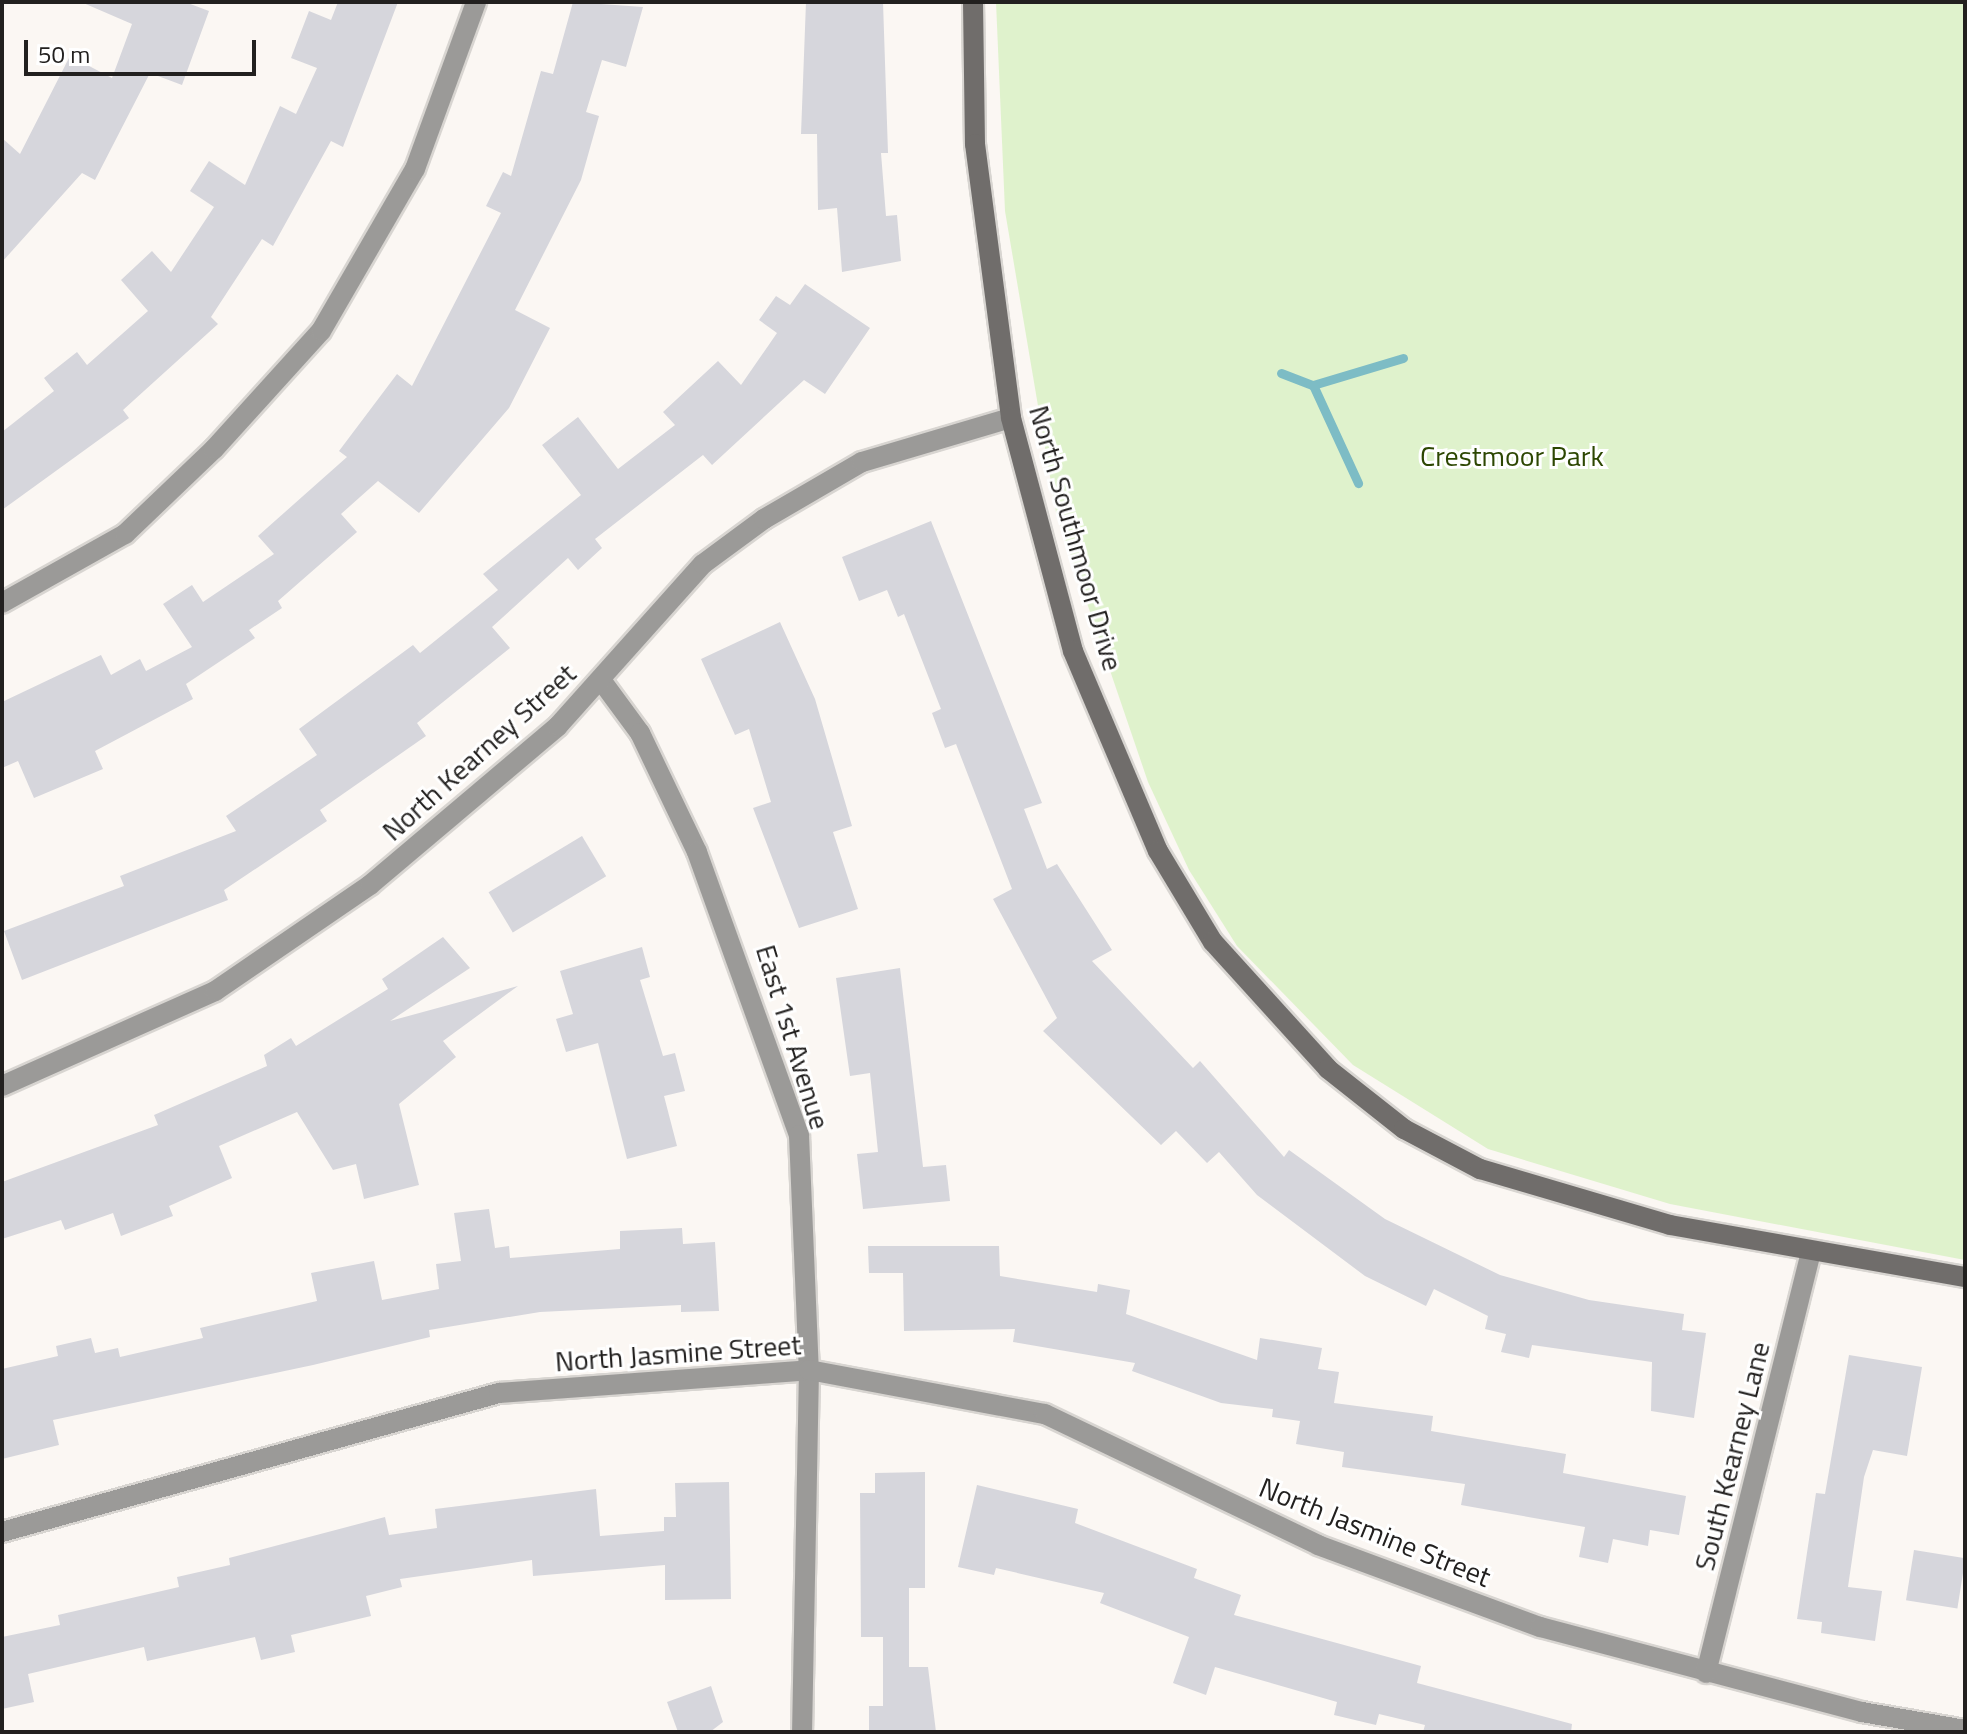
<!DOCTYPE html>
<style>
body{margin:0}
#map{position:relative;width:1967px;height:1734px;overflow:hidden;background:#fbf7f3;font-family:"Titillium Web",sans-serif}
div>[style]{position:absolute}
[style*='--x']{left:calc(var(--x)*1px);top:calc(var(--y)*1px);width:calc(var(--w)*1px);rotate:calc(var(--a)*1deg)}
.green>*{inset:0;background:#dff2cc}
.stream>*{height:9px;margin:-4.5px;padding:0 4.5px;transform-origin:4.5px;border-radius:4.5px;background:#7dbcc5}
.building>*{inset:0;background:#d6d6dc;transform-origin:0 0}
.roads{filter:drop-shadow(2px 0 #d8d5d1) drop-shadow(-2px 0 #d8d5d1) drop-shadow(0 2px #d8d5d1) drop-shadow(0 -2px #d8d5d1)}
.street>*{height:20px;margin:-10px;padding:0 10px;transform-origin:10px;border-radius:10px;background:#9b9a98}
.secondary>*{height:20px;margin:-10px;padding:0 10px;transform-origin:10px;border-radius:10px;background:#706d6b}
span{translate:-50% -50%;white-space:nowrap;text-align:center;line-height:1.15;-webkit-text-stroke:6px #fff;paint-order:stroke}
.park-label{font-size:28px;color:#2d4702}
.street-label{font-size:28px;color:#22201f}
.frame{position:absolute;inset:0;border:4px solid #22201f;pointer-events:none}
.scale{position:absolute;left:24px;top:40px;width:232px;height:36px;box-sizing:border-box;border:4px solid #22201f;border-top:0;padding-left:10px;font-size:24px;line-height:28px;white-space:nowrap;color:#22201f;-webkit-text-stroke:6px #fff;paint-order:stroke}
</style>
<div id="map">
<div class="green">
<div style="clip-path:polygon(996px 2px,1965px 2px,1965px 1260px,1670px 1204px,1488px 1149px,1353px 1065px,1237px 946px,1189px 870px,1148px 782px,1056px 512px,1005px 211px)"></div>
</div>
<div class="stream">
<div style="--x:1281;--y:373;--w:34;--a:21"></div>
<div style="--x:1313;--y:385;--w:94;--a:-16.7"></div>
<div style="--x:1313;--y:385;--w:108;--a:65.3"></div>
</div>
<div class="building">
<div style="clip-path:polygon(81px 2px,185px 2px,209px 11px,182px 85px,150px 73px,95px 180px,82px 173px,2px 262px,2px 138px,20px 154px,70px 56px,112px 78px,132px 24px)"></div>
<div style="clip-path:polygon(338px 2px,398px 2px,343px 147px,331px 141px,273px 246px,262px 239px,211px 317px,218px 324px,123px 410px,129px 418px,2px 510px,2px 432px,54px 391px,44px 378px,77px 352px,87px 365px,148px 311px,121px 280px,152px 251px,171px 272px,214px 207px,190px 191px,209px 161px,245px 185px,280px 106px,296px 114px,317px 68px,291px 58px,309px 11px,331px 20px)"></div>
<div style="clip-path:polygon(573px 2px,643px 7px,626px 67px,602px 60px,586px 112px,599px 116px,581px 180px,515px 310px,550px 328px,509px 408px,419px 513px,378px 481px,341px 514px,357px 532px,278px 601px,282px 608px,249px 630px,255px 638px,186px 684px,193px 699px,95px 751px,103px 769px,34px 798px,18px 761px,2px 768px,2px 702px,101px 655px,111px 675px,140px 659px,146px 671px,192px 647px,163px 604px,192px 585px,203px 602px,274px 554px,258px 536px,347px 457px,339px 451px,397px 374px,412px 386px,501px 213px,486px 206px,503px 172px,511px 176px,541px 71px,553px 74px)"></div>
<div style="clip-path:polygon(806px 2px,883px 2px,888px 153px,881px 153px,886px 216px,897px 215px,901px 261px,842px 272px,837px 208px,818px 210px,817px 134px,801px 134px)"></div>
<div style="clip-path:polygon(805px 284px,870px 328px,825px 394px,804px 380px,712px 465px,703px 455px,595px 539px,602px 548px,578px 570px,568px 558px,492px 627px,510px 648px,417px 723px,426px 736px,320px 810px,327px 821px,224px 890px,228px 900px,22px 980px,4px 931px,124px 886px,120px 876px,236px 831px,226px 816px,317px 755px,299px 729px,413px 645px,420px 653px,498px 590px,483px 574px,581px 495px,542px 445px,578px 417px,618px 469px,675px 425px,663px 412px,718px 361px,741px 385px,777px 333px,759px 320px,776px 296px,790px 305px)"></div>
<div style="clip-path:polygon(931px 521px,1042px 803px,1024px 809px,1047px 869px,1057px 864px,1112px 950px,1092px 961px,1193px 1068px,1200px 1061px,1284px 1157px,1289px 1150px,1385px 1219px,1500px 1275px,1589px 1300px,1684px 1314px,1682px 1330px,1706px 1333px,1694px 1418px,1651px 1411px,1652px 1362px,1532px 1345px,1529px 1358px,1501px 1352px,1506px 1334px,1485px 1329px,1488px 1316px,1434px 1289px,1426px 1306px,1365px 1276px,1257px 1195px,1219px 1152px,1207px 1163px,1176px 1131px,1161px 1145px,1043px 1031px,1057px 1018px,993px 899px,1012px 889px,956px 744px,945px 748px,932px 713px,941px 709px,904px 614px,898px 617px,887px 590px,859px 601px,842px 557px)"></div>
<div style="clip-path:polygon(780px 622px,815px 699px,852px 826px,833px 832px,858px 909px,799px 928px,753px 808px,771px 802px,749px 729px,735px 735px,701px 659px)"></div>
<div style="left:582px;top:836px;width:47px;height:109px;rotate:59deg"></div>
<div style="clip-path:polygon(443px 937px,470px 968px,390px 1021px,518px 986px,443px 1041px,456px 1057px,399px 1104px,419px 1185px,364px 1199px,356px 1164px,333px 1170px,297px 1112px,219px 1146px,232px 1178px,169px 1206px,173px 1216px,121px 1236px,113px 1213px,65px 1230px,61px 1220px,2px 1239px,2px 1182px,158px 1125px,154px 1115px,267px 1066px,264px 1055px,291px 1038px,296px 1046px,388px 989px,382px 979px)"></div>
<div style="clip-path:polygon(642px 947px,650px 977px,640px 980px,663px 1056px,675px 1053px,685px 1091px,664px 1096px,677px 1146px,627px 1159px,598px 1043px,566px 1052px,556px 1019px,573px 1014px,560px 971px)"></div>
<div style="clip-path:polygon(900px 968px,923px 1167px,946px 1165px,950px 1201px,863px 1209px,857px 1154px,878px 1152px,870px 1073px,850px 1076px,836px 978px)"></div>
<div style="clip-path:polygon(489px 1209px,495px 1248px,509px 1246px,510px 1258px,620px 1249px,620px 1231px,682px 1228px,683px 1244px,715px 1242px,719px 1311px,681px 1312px,681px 1305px,540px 1312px,429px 1330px,430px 1337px,313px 1365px,53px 1420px,59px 1445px,2px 1459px,2px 1369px,58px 1356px,56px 1346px,91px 1338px,95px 1353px,118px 1348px,120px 1357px,203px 1338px,200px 1328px,317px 1301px,311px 1273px,374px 1261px,382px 1300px,439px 1289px,436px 1264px,461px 1261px,454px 1213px)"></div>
<div style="clip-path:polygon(868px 1246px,999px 1246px,1000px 1276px,1097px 1292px,1098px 1284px,1130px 1290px,1126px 1314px,1257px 1360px,1260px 1338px,1322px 1348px,1318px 1369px,1339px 1372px,1334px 1403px,1433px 1416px,1431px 1431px,1566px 1454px,1563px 1473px,1686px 1496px,1679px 1535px,1650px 1530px,1648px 1546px,1613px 1539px,1608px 1563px,1579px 1557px,1585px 1527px,1461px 1505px,1465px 1484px,1342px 1467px,1344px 1452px,1296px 1444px,1300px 1421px,1272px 1417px,1273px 1409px,1221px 1403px,1132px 1371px,1135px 1363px,1013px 1342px,1015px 1329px,904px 1331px,903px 1273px,869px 1273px)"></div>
<div style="clip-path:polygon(1849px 1355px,1922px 1367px,1907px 1456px,1873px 1450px,1864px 1477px,1848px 1587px,1882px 1591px,1875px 1641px,1821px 1633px,1822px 1622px,1797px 1619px,1816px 1493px,1825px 1494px)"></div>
<div style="clip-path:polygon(925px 1472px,925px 1588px,909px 1588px,909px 1667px,928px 1667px,936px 1732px,869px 1732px,869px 1706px,883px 1706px,883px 1637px,861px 1637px,860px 1493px,875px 1493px,875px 1473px)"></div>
<div style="clip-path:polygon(729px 1482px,731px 1599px,665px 1600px,665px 1565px,533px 1576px,532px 1560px,400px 1579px,402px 1587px,366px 1596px,371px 1616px,291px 1635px,295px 1652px,261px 1660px,255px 1637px,147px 1661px,144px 1647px,28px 1674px,34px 1702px,2px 1709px,2px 1637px,60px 1625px,58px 1615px,179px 1587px,177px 1577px,230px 1565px,229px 1558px,385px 1517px,389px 1535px,437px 1528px,435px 1509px,596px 1489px,600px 1536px,664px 1531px,664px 1517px,676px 1517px,675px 1483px)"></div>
<div style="clip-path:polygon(977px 1485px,1078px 1509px,1075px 1523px,1197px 1569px,1194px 1578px,1241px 1595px,1234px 1615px,1421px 1666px,1417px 1683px,1572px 1724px,1571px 1732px,1423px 1732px,1425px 1725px,1379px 1714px,1376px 1725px,1334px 1715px,1337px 1702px,1215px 1667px,1206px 1695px,1173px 1683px,1189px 1637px,1100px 1603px,1104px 1593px,996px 1568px,994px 1575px,958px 1567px)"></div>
<div style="left:1914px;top:1550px;width:52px;height:51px;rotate:9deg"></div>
<div style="clip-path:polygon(711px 1686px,723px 1722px,710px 1732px,678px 1732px,667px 1702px)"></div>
</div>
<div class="roads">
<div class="street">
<div style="--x:2;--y:603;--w:141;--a:-29.3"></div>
<div style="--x:125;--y:534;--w:123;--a:-43.7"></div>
<div style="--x:214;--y:449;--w:159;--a:-47.8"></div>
<div style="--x:321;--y:331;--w:187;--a:-59.9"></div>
<div style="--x:415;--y:169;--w:178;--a:-69.9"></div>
<div style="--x:601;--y:680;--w:66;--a:53.7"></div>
<div style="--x:640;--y:733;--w:132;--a:64.4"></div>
<div style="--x:697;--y:852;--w:301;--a:70.2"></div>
<div style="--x:799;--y:1135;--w:235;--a:87.6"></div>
<div style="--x:809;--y:1370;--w:362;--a:91.1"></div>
<div style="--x:2;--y:1086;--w:233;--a:-24"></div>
<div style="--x:215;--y:991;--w:188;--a:-34.4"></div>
<div style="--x:370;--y:885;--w:246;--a:-40.2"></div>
<div style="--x:558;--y:726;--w:217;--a:-48.2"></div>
<div style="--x:703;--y:564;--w:76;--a:-36.4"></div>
<div style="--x:764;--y:519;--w:113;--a:-30.2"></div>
<div style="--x:862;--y:462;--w:155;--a:-16.5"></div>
<div style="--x:2;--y:1532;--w:516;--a:-15.63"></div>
<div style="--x:499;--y:1393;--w:311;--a:-4.2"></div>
<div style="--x:809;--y:1370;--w:240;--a:10.6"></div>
<div style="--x:1045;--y:1414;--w:303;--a:25.6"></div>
<div style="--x:1318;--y:1545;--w:237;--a:20.3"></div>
<div style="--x:1540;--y:1627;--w:333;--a:14.8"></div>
<div style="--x:1862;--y:1712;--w:105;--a:9.9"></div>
<div style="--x:1706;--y:1673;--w:433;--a:-76"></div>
</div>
<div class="secondary">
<div style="--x:973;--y:2;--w:142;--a:89.2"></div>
<div style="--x:975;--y:144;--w:276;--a:82.5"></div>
<div style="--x:1011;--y:418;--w:241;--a:75.1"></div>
<div style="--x:1073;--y:651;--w:217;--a:67"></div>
<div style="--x:1158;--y:851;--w:106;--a:58.9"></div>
<div style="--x:1213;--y:942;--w:171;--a:47.8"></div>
<div style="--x:1328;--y:1069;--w:97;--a:38.3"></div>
<div style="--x:1404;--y:1129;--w:86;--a:27.8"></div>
<div style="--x:1480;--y:1169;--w:198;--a:16.4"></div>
<div style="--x:1670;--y:1225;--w:300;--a:10"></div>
</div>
</div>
<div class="park-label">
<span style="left:1512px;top:456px">Crestmoor Park</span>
</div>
<div class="street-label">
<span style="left:1076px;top:538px;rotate:74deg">North Southmoor Drive</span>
<span style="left:479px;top:752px;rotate:-42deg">North Kearney Street</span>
<span style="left:793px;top:1037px;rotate:73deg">East 1st Avenue</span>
<span style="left:678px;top:1353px;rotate:-4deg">North Jasmine Street</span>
<span style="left:1732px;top:1456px;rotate:-76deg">South Kearney Lane</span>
<span style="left:1375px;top:1532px;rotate:22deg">North Jasmine Street</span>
</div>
<div class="frame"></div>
<div class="scale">50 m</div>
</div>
